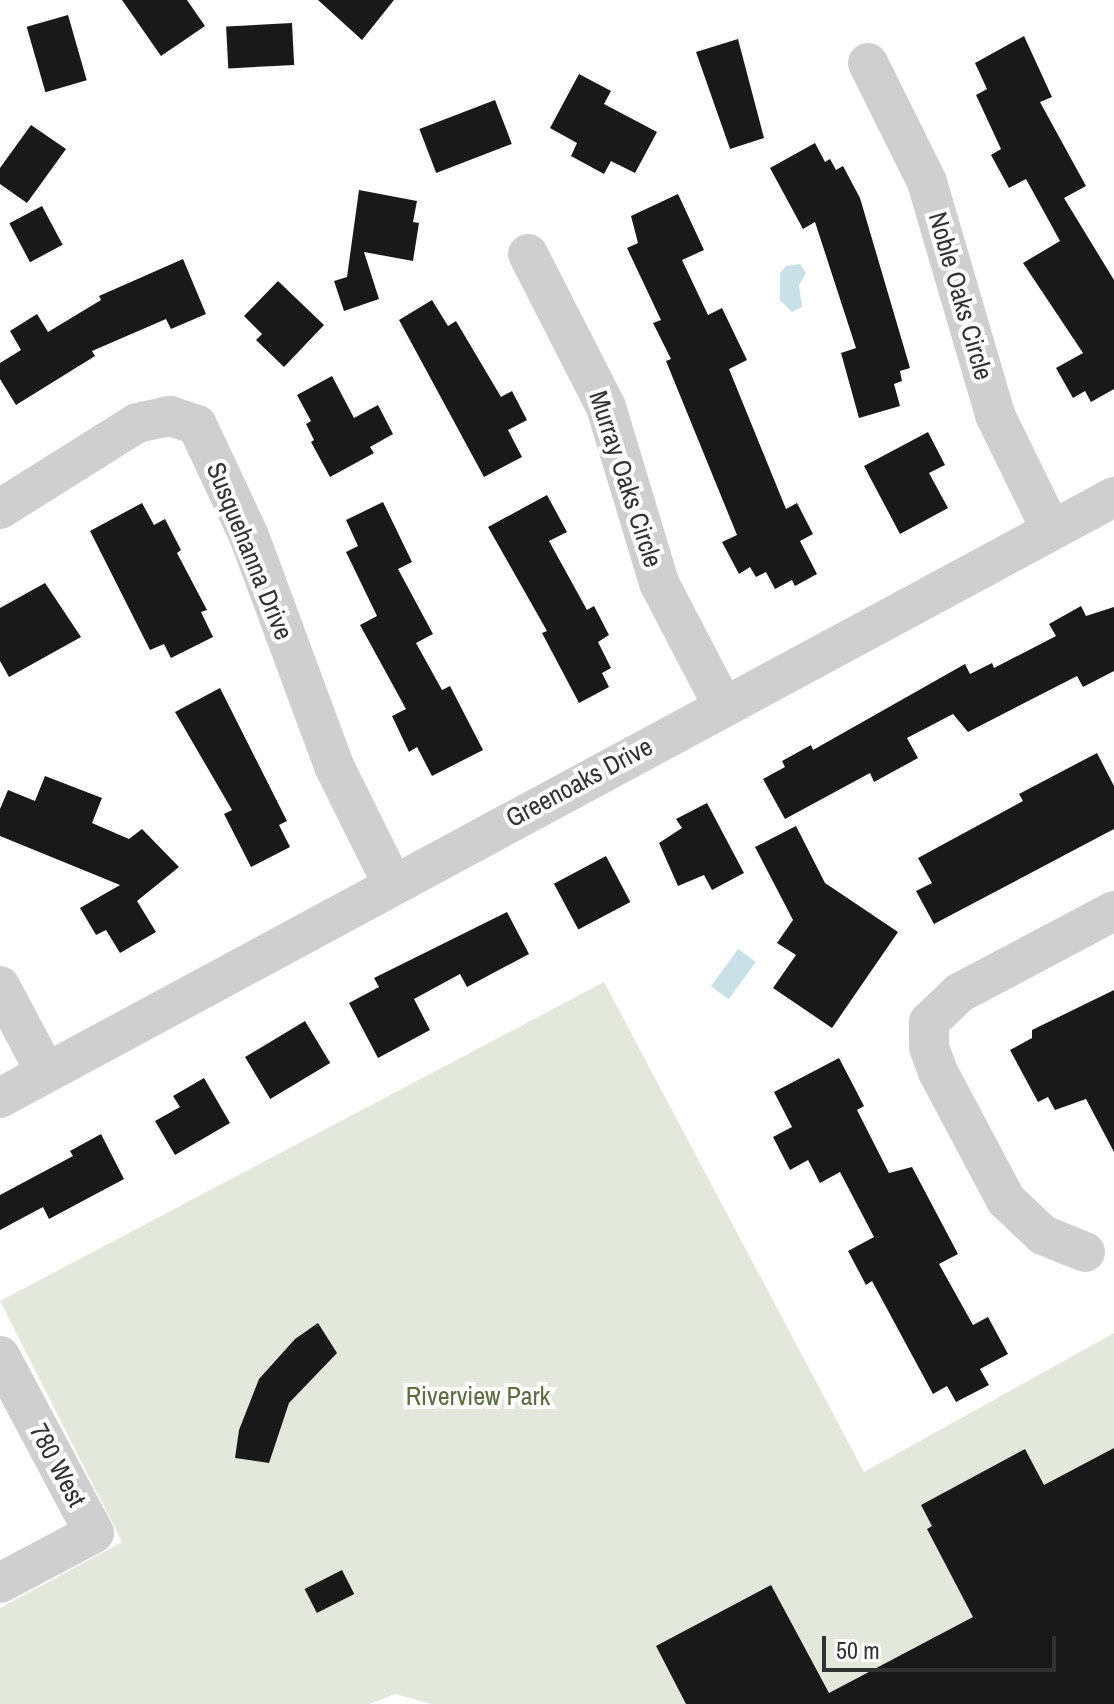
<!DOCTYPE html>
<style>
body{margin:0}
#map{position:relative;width:1114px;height:1704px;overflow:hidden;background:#fff;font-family:"Archivo Narrow",sans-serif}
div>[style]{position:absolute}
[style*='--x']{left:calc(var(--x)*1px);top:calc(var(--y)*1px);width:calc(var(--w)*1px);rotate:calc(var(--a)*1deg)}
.green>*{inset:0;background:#e4e8dc}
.water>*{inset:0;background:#cae0e7;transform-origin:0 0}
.building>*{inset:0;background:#191919;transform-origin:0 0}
.minor>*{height:40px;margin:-20px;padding:0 20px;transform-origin:20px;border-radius:20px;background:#cfcfcf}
span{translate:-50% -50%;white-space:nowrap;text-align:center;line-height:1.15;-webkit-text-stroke:8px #fff;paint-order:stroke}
.street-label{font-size:26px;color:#323232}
.park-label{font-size:26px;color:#5b6b42}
.scale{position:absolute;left:822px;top:1636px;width:234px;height:36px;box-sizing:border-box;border:4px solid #323232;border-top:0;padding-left:10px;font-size:24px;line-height:28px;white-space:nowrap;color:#323232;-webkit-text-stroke:6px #fff;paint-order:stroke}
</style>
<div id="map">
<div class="green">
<div style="clip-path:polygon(604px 982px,864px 1472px,1114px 1333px,1114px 1704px,432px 1704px,395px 1694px,370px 1704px,0 1704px,0 1608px,122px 1542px,0 1301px)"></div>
</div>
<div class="water">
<div style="clip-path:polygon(800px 264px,806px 273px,799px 285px,802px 307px,792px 312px,780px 300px,780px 273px,786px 266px)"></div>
<div style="left:738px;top:949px;width:22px;height:46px;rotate:36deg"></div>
</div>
<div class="building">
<div style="clip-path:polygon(122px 0,187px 0,205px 26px,161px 56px)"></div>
<div style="clip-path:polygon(318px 0,394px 0,362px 40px)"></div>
<div style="left:68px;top:15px;width:68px;height:43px;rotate:74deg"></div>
<div style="left:292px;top:23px;width:42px;height:66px;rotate:87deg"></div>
<div style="clip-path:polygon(1024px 36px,1052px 97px,1040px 102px,1086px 186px,1064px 198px,1114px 280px,1114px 389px,1091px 402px,1085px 391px,1073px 398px,1056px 368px,1083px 353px,1023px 263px,1060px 241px,1026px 179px,1009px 188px,991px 155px,1001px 149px,976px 95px,987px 89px,975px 63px)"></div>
<div style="clip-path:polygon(738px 39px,764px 138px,730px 149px,696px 52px)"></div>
<div style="clip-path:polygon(579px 74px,611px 91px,604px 104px,657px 132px,635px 173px,611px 161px,604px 174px,571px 156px,577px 143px,550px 128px)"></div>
<div style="left:495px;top:100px;width:47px;height:81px;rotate:69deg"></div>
<div style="clip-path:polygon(31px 125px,66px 149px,27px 203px,0 184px,0 168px)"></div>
<div style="clip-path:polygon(815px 143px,825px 162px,830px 159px,836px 170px,843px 166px,860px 198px,910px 368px,900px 371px,902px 381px,894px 384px,900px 406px,859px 418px,841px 353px,856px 348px,815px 222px,803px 229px,770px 168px)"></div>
<div style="clip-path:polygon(359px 190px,417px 201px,413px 222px,419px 223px,413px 261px,364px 252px,379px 299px,344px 311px,334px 281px,347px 277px)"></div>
<div style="clip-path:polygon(678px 194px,704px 250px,682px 260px,708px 315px,722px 308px,747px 360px,729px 369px,786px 509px,797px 503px,813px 534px,800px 541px,817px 574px,795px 586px,792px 580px,775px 589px,766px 572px,756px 577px,750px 567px,739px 574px,722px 542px,737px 535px,666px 361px,671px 359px,653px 323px,661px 320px,627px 248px,638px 243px,631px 216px)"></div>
<div style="left:42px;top:206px;width:44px;height:37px;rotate:62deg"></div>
<div style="clip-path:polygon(183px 259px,206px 314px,171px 329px,166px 319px,92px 351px,95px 356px,16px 405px,0 379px,0 363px,21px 350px,10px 331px,37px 314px,48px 332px,101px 300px,99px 296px)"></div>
<div style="clip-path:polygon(278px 281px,324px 325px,284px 367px,256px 340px,262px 334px,244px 316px)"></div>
<div style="clip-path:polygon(432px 300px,448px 326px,456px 321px,501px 397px,512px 391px,527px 420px,508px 430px,522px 457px,484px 477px,399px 320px)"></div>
<div style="clip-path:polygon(332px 376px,354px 418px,378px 405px,393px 434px,370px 447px,374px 453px,330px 477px,311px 442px,314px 440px,306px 424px,311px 421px,297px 395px)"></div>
<div style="clip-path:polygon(928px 432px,945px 465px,929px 473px,948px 508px,900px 534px,864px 466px)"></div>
<div style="clip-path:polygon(547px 495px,567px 532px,549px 541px,587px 610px,594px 606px,609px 635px,598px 642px,611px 668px,602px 673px,609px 687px,579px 703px,542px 633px,547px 631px,488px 527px)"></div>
<div style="clip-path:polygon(383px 502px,412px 562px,398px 569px,433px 634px,416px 643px,442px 690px,450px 686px,483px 750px,432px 776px,417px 747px,409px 752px,392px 716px,406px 709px,360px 625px,377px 616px,346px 552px,358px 546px,346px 520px)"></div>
<div style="clip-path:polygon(142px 503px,154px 525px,165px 519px,181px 550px,177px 553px,207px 610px,201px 612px,213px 637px,171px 658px,164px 644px,150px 650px,90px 531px)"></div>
<div style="clip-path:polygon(45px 583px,81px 637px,9px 677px,0 661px,0 608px)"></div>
<div style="clip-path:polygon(1081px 606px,1086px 616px,1114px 607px,1114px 671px,1083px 687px,1077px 676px,968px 732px,953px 714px,907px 738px,918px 758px,874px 782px,870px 773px,785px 819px,763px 779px,785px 767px,782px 761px,811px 745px,813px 750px,965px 664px,970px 674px,992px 663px,994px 668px,1056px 636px,1049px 624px)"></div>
<div style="clip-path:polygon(220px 688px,287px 821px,279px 825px,290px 847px,251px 867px,224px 814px,232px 810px,175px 712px)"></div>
<div style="clip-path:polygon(1097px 753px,1114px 786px,1114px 829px,934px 924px,916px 891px,932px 883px,918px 858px,1023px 801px,1019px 794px)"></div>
<div style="clip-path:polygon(45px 776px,102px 798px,92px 823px,129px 839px,142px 829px,179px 867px,137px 901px,156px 932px,120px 953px,106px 930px,96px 935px,80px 908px,120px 885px,0 836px,0 809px,8px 790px,35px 801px)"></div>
<div style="clip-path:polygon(707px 803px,744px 873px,712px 890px,704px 875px,678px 886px,659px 843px,682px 828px,676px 819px)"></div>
<div style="clip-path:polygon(796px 826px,825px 883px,898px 932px,832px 1028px,773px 988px,796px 955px,777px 943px,793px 920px,755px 847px)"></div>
<div style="left:606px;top:856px;width:52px;height:59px;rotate:62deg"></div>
<div style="clip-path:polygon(507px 912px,529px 954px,467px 987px,460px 974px,414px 999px,430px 1030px,378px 1058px,349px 1003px,379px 987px,374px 978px)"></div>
<div style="clip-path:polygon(1114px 990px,1114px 1152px,1086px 1099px,1055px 1110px,1048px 1097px,1038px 1102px,1010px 1050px,1032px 1038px,1032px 1030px)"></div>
<div style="left:305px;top:1021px;width:49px;height:70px;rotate:59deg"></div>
<div style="clip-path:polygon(839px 1058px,864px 1106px,857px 1110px,889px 1173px,912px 1167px,958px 1254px,939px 1264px,973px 1325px,988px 1317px,1008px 1354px,980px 1369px,989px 1385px,956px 1402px,947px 1386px,933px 1394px,872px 1281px,866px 1285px,848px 1251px,874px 1237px,840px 1172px,820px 1183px,808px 1160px,790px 1170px,773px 1137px,792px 1127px,774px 1092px)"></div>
<div style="clip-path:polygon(204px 1078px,230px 1123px,175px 1155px,155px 1121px,180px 1107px,173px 1096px)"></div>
<div style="clip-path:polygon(101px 1134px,124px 1179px,49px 1219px,43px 1207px,0 1230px,0 1195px,73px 1156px,70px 1151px)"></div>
<div style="clip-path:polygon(318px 1323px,337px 1353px,289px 1403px,269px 1463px,235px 1458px,239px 1430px,259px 1379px,295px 1339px)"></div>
<div style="clip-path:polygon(1114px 1448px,1114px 1704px,686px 1704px,656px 1646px,771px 1585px,829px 1693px,973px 1617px,927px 1529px,932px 1526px,921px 1505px,1025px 1449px,1044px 1485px)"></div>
<div style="left:342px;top:1570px;width:27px;height:42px;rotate:63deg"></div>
</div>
<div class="minor">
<div style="--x:868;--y:63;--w:133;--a:63.6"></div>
<div style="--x:927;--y:182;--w:243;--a:73.7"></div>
<div style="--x:995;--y:415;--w:128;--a:64"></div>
<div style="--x:528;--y:254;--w:172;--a:63"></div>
<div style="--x:606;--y:407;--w:184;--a:73.2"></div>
<div style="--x:659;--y:583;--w:136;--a:62.5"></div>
<div style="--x:0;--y:509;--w:162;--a:-32.1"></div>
<div style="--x:137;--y:423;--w:34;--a:-12"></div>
<div style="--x:170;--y:416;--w:28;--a:18"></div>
<div style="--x:197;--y:425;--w:123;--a:64.9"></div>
<div style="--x:249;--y:536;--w:245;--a:69.7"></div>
<div style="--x:334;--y:766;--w:131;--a:63.6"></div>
<div style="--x:0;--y:986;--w:98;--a:62.1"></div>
<div style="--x:0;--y:1098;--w:1266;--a:-28.35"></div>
<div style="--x:1085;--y:1252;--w:45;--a:-158"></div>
<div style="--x:1043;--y:1235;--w:51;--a:-136.6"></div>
<div style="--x:1006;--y:1200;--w:145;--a:-118"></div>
<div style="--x:938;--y:1072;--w:27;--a:-110"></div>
<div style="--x:929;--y:1047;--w:25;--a:-90"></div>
<div style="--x:929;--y:1022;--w:42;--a:-44"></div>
<div style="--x:959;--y:993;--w:175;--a:-27.9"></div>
<div style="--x:0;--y:1356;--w:200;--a:62"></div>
<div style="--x:94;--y:1533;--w:106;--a:152"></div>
</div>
<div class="street-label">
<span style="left:961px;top:296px;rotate:74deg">Noble Oaks Circle</span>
<span style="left:626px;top:479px;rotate:72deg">Murray Oaks Circle</span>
<span style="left:250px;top:551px;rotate:68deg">Susquehanna Drive</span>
<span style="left:579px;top:782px;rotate:-28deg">Greenoaks Drive</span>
<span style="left:58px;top:1465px;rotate:62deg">780 West</span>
</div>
<div class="park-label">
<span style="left:478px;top:1396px">Riverview Park</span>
</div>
<div class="scale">50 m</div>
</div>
